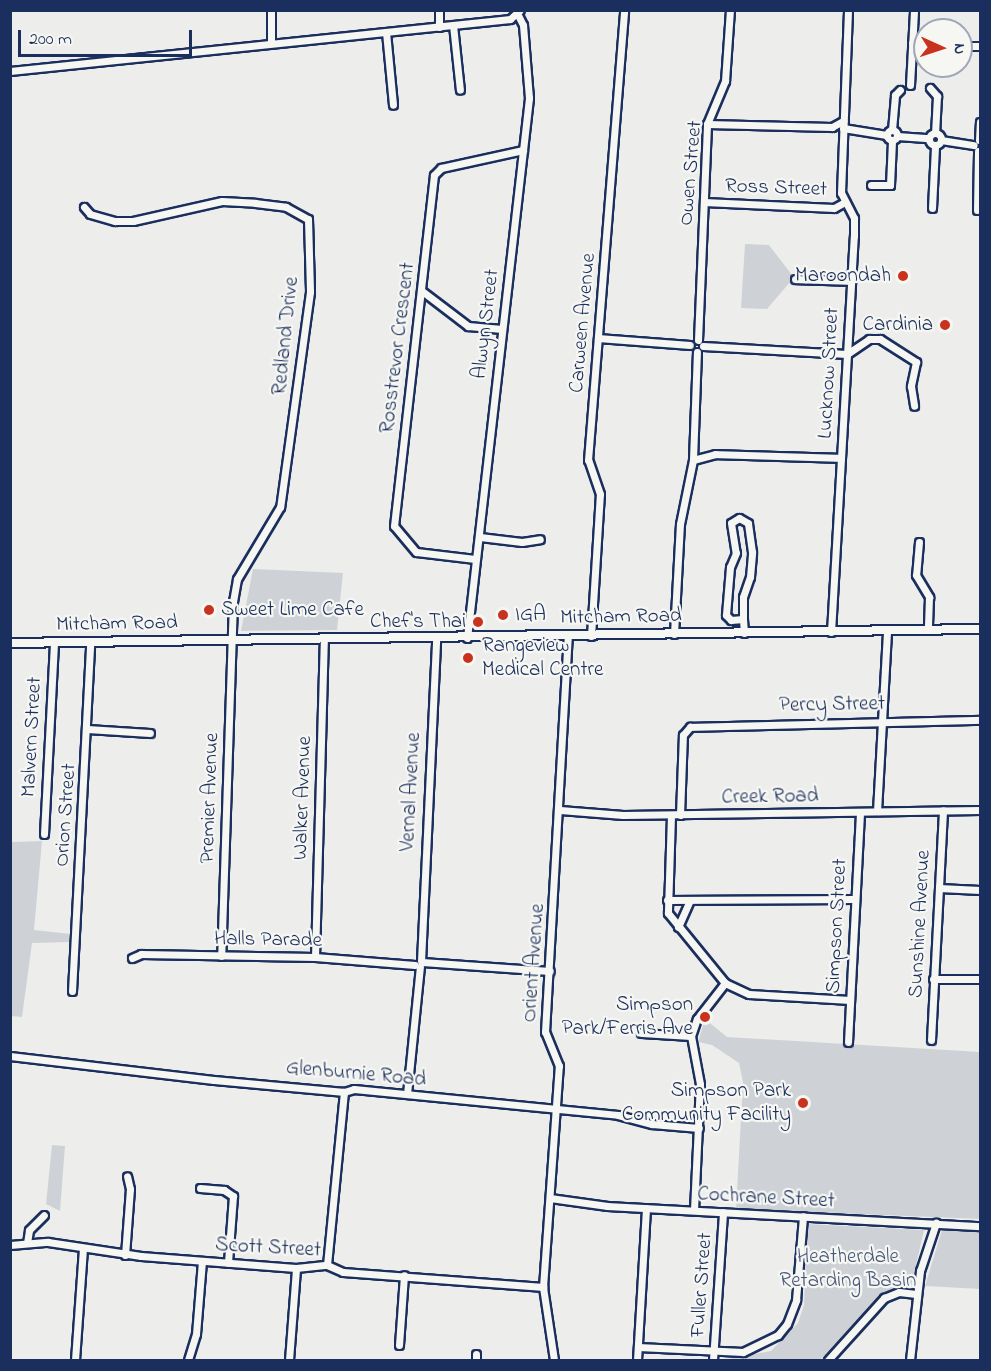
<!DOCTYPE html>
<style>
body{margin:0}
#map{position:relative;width:991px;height:1371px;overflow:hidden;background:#edeeec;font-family:"Indie Flower",sans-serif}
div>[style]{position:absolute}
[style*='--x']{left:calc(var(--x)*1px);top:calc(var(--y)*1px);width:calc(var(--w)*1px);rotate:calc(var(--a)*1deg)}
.green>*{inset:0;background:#ced2d7}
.roads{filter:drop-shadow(2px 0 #1b2f5e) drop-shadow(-2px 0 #1b2f5e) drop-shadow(0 2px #1b2f5e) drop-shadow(0 -2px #1b2f5e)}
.minor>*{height:7px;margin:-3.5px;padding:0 3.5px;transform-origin:3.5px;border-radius:3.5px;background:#f6f6f2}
.minor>.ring{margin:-3.5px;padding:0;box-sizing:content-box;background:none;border:7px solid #f6f6f2;border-radius:50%}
.major>*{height:8px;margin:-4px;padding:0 4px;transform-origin:4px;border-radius:4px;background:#f6f6f2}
.dots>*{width:16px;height:16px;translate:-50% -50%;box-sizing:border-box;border:3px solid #f6f6f2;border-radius:50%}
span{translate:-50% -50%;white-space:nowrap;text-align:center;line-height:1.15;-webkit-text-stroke:4.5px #f6f6f2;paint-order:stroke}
.street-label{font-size:21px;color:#1b2f5e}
.poi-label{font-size:21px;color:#1b2f5e}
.right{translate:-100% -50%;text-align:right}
.left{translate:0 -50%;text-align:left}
.park-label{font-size:21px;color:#48587c}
.frame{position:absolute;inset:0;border:12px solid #1b2f5e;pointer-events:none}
.north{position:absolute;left:913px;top:18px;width:60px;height:60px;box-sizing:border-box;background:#f6f6f2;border:2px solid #9ea6b7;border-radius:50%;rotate:93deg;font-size:16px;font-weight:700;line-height:24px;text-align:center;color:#1b2f5e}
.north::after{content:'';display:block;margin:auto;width:21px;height:27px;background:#c8321e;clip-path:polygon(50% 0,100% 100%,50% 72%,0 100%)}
.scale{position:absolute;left:18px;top:30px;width:174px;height:27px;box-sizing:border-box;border:3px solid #1b2f5e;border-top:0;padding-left:8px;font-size:18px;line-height:21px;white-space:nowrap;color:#1b2f5e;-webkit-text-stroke:4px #f6f6f2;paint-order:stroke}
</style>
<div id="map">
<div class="green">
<div style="clip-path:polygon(745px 244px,769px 245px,792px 275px,791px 281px,767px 309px,741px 308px)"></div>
<div style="clip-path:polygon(253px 569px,343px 573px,337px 630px,241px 631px)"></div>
<div style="clip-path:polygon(42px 841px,34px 930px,71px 934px,71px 942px,32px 943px,22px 1017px,11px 1016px,11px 842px)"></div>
<div style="clip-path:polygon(705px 1019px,727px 1037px,980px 1052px,980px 1219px,736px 1209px,743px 1082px,739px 1063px,712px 1045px,698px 1042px)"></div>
<div style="clip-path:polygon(52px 1145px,65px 1146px,60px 1211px,46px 1204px)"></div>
<div style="clip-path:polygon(807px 1224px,924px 1230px,911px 1287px,883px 1292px,820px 1360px,723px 1360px,771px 1351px,798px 1323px,804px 1305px)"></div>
<div style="clip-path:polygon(942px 1230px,980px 1232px,980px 1289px,925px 1286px)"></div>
</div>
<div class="roads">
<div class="minor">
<div style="--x:453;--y:25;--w:65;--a:83.9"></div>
<div style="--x:439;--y:27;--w:17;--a:-90"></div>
<div style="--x:386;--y:32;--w:73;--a:84.5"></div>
<div style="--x:271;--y:43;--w:33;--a:-90"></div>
<div style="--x:912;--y:43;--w:13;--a:4"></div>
<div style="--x:961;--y:46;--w:19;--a:0"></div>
<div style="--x:10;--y:71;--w:503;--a:-5.94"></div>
<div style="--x:510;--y:19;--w:13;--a:-42"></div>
<div style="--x:910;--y:85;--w:75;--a:-86.9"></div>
<div style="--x:930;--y:88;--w:11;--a:49"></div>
<div style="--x:937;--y:96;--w:37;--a:93"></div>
<div style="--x:707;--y:124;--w:125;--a:1.4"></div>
<div style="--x:832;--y:127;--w:13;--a:-29"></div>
<div style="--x:843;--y:128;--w:44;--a:9.2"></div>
<div class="ring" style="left:887px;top:130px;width:3px;height:3px"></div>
<div style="--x:892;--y:130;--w:35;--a:-85"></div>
<div style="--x:895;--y:95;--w:7;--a:-45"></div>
<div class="ring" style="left:929px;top:133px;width:5px;height:5px"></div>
<div style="--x:897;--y:136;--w:32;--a:4"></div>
<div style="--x:941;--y:140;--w:33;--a:9"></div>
<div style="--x:979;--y:140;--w:18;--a:-87"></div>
<div style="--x:871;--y:185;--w:19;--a:0"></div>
<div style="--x:890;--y:185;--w:44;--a:-87.4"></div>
<div style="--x:704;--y:202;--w:130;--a:2.6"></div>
<div style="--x:834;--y:208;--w:13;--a:-29"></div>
<div style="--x:84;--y:207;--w:9;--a:49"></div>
<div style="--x:90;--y:214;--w:26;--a:16"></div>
<div style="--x:115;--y:221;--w:18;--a:0"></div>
<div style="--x:133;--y:221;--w:91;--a:-12.7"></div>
<div style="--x:222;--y:201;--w:33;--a:3"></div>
<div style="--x:255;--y:203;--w:31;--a:7"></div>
<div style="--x:286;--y:207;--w:25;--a:29"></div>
<div style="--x:308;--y:219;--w:73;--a:88.4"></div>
<div style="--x:310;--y:292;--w:217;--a:97.9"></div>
<div style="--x:280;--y:507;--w:84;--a:120.8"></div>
<div style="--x:237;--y:579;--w:22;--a:100"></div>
<div style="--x:233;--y:601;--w:355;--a:91.9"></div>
<div style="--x:932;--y:208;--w:62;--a:-87.2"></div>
<div style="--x:977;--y:210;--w:59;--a:-89"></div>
<div style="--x:795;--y:279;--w:56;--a:2"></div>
<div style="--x:422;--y:291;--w:58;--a:37.3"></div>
<div style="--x:468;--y:326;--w:34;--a:5"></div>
<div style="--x:598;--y:338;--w:92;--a:4.4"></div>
<div style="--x:698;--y:340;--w:216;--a:-87.6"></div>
<div style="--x:707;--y:124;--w:47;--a:-67.3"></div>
<div style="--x:725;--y:81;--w:71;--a:-86"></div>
<div style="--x:703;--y:346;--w:144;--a:3.2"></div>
<div style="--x:847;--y:354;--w:27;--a:-34"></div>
<div style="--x:869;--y:339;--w:11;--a:0"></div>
<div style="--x:880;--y:339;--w:43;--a:32.6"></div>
<div style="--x:916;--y:362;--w:25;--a:102"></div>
<div style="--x:911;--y:386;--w:20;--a:81"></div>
<div style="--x:693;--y:460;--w:23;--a:-15"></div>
<div style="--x:715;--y:454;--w:126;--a:1.8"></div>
<div style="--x:480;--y:537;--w:42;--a:6.8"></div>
<div style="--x:522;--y:542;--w:18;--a:-9"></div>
<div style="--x:919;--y:542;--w:33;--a:95"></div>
<div style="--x:916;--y:575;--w:26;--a:59"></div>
<div style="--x:929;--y:597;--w:33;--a:92"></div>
<div style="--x:475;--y:559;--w:59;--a:-173.2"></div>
<div style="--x:416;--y:552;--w:34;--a:-130"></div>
<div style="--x:394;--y:526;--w:353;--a:-83.5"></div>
<div style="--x:434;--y:175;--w:10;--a:-45"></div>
<div style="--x:441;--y:168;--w:84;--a:-12.4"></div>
<div style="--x:743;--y:619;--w:22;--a:-90"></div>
<div style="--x:743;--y:597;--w:21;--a:-71"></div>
<div style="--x:750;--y:577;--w:25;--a:-85"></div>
<div style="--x:752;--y:552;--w:29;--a:-98"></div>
<div style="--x:748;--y:523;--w:10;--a:-151"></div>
<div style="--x:739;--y:518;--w:9;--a:148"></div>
<div style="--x:731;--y:523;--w:30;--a:81"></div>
<div style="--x:736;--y:553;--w:15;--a:113"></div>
<div style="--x:730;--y:567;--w:48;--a:94.8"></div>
<div style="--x:726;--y:615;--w:7;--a:45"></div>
<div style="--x:731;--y:620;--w:12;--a:-5"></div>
<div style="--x:743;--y:619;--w:14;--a:86"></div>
<div style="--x:831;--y:632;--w:397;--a:-86.7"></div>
<div style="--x:854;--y:236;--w:18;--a:-90"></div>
<div style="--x:854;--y:218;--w:28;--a:-117"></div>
<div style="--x:841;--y:193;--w:183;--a:-87.8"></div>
<div style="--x:674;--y:634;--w:110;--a:-86.9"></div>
<div style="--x:680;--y:524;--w:65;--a:-78.5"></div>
<div style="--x:693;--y:460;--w:108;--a:-87.9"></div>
<div style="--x:591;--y:636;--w:142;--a:-86.4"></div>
<div style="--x:600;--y:494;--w:36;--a:-109"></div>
<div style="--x:588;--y:460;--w:451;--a:-85.4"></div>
<div style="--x:467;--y:638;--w:544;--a:-83.45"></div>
<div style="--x:529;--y:98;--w:73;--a:-94.7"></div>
<div style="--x:523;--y:25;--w:11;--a:-117"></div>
<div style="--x:87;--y:729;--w:63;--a:3.6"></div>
<div style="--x:560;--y:810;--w:63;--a:4.5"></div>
<div style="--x:623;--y:815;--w:357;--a:-0.8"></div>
<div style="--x:877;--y:811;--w:180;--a:-86.8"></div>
<div style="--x:671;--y:815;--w:98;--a:91.8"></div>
<div style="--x:668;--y:913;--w:90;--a:50.8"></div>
<div style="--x:725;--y:983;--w:26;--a:25"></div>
<div style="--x:749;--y:994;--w:101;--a:3.4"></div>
<div style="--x:680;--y:815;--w:80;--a:-87.9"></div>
<div style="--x:683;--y:735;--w:11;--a:-49"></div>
<div style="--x:690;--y:727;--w:290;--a:-1.4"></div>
<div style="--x:44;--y:834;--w:191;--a:-87"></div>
<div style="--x:939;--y:888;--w:41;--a:2.8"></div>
<div style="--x:667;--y:900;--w:188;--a:-0.3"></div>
<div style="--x:678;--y:927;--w:27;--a:-66"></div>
<div style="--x:315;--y:957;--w:318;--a:-88.4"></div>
<div style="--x:132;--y:958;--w:10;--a:-24"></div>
<div style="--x:141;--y:954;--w:174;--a:1"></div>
<div style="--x:315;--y:957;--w:100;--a:4.6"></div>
<div style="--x:421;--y:961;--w:323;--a:-87.3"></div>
<div style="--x:422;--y:962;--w:128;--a:4"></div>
<div style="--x:933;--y:979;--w:47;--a:0"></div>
<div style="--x:72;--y:991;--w:349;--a:-87"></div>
<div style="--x:641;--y:1033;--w:50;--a:3.4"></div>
<div style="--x:931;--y:1040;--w:230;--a:-87"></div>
<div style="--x:848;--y:1042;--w:230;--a:-87"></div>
<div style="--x:10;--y:1056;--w:205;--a:6.7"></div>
<div style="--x:214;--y:1080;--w:131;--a:5.3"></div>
<div style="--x:344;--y:1092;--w:10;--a:-17"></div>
<div style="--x:354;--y:1089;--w:265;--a:5.6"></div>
<div style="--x:618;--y:1115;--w:35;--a:15"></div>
<div style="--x:652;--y:1124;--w:47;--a:4.9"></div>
<div style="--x:407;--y:1094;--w:128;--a:-84.2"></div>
<div style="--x:200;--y:1188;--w:24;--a:5"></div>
<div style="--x:224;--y:1190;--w:11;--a:34"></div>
<div style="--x:233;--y:1196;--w:67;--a:94.3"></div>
<div style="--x:550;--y:1198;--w:58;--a:8"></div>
<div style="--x:607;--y:1206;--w:374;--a:3.1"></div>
<div style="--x:694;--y:1210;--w:126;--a:-87.3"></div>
<div style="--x:700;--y:1084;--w:49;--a:-100.6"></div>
<div style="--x:691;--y:1036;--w:18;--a:-71"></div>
<div style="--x:697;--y:1019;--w:46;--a:-52.1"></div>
<div style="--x:27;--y:1243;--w:13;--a:-81"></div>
<div style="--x:29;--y:1230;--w:21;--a:-45"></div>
<div style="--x:10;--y:1245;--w:38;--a:-5"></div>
<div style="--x:48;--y:1242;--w:94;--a:8.6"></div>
<div style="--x:141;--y:1256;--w:155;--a:4.4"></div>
<div style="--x:296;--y:1268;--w:31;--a:-6"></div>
<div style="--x:125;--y:1255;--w:66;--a:-85.7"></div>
<div style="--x:130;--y:1189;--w:13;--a:-103"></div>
<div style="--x:327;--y:1265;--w:17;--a:24"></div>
<div style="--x:343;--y:1272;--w:201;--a:4.3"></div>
<div style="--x:327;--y:1265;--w:174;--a:-84.4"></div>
<div style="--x:399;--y:1345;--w:70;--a:-85.9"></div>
<div style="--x:638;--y:1347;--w:105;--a:2.7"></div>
<div style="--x:743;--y:1352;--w:39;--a:-26"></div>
<div style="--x:778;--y:1335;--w:14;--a:-51"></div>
<div style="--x:787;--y:1324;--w:26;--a:-69"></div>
<div style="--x:796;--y:1300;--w:84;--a:-85.2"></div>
<div style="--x:75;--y:1360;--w:112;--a:-85.9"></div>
<div style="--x:188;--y:1360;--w:27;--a:-73"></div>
<div style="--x:196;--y:1334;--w:73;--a:-85.3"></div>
<div style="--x:289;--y:1360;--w:92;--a:-85.6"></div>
<div style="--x:476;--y:1360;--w:6;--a:-90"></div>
<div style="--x:554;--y:1360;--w:74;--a:-98.6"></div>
<div style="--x:543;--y:1287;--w:222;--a:-85.9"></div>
<div style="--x:559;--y:1066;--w:37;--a:-112"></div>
<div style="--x:545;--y:1032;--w:397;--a:-86.7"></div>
<div style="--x:637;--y:1360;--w:152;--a:-86.6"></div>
<div style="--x:713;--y:1360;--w:148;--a:-86.1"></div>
<div style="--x:828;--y:1360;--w:84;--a:-47.9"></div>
<div style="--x:884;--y:1298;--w:16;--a:-22"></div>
<div style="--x:899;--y:1292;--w:17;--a:7"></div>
<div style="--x:910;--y:1360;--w:90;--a:-83.6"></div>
<div style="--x:920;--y:1271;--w:51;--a:-71.6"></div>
</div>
<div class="major">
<div style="--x:10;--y:643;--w:970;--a:-0.83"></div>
</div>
</div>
<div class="dots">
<div style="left:903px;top:276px;background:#c8321e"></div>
<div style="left:945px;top:325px;background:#c8321e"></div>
<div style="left:209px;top:610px;background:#c8321e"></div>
<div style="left:503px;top:615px;background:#c8321e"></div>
<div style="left:478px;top:622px;background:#c8321e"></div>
<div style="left:468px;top:658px;background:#c8321e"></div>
<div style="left:705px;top:1017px;background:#c8321e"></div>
<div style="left:803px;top:1103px;background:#c8321e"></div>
</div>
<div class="street-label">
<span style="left:691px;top:173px;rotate:-85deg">Owen Street</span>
<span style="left:776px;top:188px;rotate:2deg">Ross Street</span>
<span style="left:583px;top:323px;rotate:-85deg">Carween Avenue</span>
<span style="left:486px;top:324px;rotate:-83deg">Alwyn Street</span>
<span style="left:286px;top:336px;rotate:-84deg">Redland Drive</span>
<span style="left:398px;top:348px;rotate:-83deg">Rosstrevor Crescent</span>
<span style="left:829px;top:373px;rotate:-87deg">Lucknow Street</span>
<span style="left:621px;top:617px;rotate:-1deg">Mitcham Road</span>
<span style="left:117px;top:624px;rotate:-1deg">Mitcham Road</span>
<span style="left:832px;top:705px;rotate:-1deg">Percy Street</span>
<span style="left:32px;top:737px;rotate:-87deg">Malvern Street</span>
<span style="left:411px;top:792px;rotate:-87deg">Vernal Avenue</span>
<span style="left:770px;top:797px;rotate:-1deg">Creek Road</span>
<span style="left:210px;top:798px;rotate:-88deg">Premier Avenue</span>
<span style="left:303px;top:798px;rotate:-88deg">Walker Avenue</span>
<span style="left:66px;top:815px;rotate:-86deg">Orion Street</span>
<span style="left:920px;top:924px;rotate:-87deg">Sunshine Avenue</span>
<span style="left:837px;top:926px;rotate:-87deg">Simpson Street</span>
<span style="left:268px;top:940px;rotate:1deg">Halls Parade</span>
<span style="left:534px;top:963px;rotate:-86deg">Orient Avenue</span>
<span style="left:356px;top:1074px;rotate:5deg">Glenburnie Road</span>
<span style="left:766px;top:1198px;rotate:3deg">Cochrane Street</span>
<span style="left:268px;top:1248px;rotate:3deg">Scott Street</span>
<span style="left:702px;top:1285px;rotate:-86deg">Fuller Street</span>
</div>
<div class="poi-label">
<span class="right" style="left:891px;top:276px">Maroondah</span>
<span class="right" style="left:933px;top:325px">Cardinia</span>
<span class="left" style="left:221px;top:610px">Sweet Lime Cafe</span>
<span class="left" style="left:515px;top:615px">IGA</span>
<span class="right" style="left:466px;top:622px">Chef's Thai</span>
<span class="left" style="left:482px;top:658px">Rangeview<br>Medical Centre</span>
<span class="right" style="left:693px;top:1017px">Simpson<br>Park/Ferris Ave</span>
<span class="right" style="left:791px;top:1103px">Simpson Park<br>Community Facility</span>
</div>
<div class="park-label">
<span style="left:848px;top:1269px">Heatherdale<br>Retarding Basin</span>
</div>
<div class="frame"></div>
<div class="north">N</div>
<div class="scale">200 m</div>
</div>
